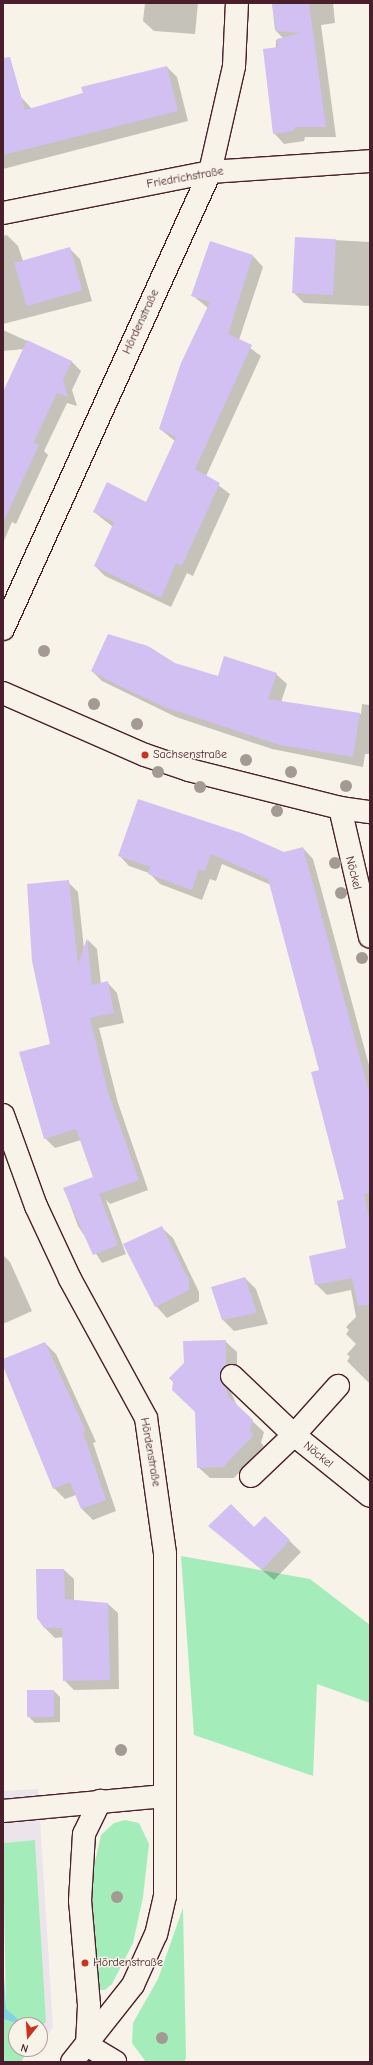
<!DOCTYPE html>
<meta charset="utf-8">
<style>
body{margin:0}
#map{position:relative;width:373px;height:2065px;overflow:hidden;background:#f7f3e8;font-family:"Comic Neue",sans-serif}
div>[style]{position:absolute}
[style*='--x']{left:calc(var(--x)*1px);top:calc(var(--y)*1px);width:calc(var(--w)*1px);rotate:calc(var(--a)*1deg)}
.built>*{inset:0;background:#ece4eb}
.green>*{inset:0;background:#a4ecba}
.water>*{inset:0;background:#84d2e1}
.shadow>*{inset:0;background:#0003}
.building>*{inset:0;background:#d1c0f1;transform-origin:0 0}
.roads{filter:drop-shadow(1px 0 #4a1f2b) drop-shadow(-1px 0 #4a1f2b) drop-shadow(0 1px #4a1f2b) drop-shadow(0 -1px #4a1f2b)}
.minor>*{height:22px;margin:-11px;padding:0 11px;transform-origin:11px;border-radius:11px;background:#f7f3e8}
.trees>*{width:12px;height:12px;margin:-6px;border-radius:50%;background:#a49a94}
.dots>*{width:11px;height:11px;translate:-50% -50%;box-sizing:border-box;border:2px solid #f7f3e8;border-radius:50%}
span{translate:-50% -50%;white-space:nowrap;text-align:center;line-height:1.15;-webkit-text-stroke:3px #f7f3e8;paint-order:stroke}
.street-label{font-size:12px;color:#4a1f2b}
.poi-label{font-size:12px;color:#4a1f2b}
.left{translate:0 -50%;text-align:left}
.frame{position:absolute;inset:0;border:4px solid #4a1f2b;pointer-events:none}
.north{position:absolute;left:8px;top:2017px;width:40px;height:40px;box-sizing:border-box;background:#f7f3e8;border:1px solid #b29e9c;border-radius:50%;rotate:197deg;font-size:11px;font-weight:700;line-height:16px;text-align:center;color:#4a1f2b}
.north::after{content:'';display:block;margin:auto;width:14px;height:18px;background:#c8321e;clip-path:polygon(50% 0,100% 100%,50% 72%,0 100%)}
</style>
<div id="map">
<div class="built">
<div style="clip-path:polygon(38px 1789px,53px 2027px,40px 2046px,40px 2031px,46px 2021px,35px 1840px,3px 1843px,3px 1791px)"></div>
</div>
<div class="green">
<div style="clip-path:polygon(181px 1556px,310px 1579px,370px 1625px,370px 1703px,317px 1684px,313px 1776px,194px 1735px)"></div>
<div style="clip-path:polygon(125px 1820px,139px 1823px,149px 1844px,143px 1897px,133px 1943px,112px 1984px,105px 1990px,97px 1990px,91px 1935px,91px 1880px,101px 1835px,114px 1823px)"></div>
<div style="clip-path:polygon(35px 1840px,46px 2021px,40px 2031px,40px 2025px,16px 2025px,16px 2049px,29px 2049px,21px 2062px,3px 2062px,3px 2019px,16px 2023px,6px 2009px,3px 1843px)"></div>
<div style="clip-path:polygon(183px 1908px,186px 2058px,184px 2062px,146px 2062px,132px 2043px,133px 2023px,158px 1979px)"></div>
</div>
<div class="water">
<div style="clip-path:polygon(3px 1960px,6px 2009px,19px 2020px,16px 2023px,3px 2019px)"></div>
</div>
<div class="shadow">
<div style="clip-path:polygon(145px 3px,198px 3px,195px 34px,154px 31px,143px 21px)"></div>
<div style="clip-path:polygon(272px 3px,333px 3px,335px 23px,321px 25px,336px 137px,305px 137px,304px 141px,284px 144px,274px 133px,276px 40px,283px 38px,275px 30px)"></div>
<div style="clip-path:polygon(167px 67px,177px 77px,188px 121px,3px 169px,3px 102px,21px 97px,32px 109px)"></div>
<div style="clip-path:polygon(7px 235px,18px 246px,23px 261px,69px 248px,80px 259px,92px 301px,3px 324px,3px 236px)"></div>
<div style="clip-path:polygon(296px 238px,370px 242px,370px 306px,304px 303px,294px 293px)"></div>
<div style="clip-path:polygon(253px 256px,263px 267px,239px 340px,261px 356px,206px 476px,230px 494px,193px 576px,187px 573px,171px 607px,105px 576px,95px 566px,113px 527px,94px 512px,146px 503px,175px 441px,160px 429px,208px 308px,192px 295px)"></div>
<div style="clip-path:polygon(3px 330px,71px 361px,81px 371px,72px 390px,77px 406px,67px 403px,44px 451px,48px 455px,16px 524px,12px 522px,3px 543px,3px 394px,24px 349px,3px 351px)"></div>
<div style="clip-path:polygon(174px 664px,218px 677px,276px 674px,287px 684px,281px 702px,361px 714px,362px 704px,370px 705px,370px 754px,365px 754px,363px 767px,272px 749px,176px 717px,102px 681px,92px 671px)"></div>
<div style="clip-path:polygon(139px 800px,284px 853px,303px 848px,313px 859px,370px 1069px,370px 1286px,354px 1290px,370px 1304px,370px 1384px,347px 1361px,350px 1357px,347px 1354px,356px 1344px,346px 1334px,349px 1330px,346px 1327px,356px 1317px,351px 1290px,327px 1295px,316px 1284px,347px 1249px,346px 1200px,320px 1070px,271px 885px,222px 864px,216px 881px,210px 879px,202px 900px,160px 884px,149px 873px,129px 866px,119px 855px)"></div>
<div style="clip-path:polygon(68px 882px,78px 892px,84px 949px,88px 940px,97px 949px,101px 984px,107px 982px,117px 993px,124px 1023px,99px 1028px,118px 1103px,148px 1190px,110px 1204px,106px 1200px,126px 1254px,102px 1263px,78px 1226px,64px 1188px,96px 1181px,81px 1140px,55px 1148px,45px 1138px)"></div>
<div style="clip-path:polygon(161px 1227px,173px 1238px,199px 1292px,199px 1301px,167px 1318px,156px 1306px)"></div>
<div style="clip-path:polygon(3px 1255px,10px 1262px,32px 1311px,3px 1324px)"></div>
<div style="clip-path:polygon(245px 1278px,256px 1289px,268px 1324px,234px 1331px,223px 1320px)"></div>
<div style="clip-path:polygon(225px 1341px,237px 1352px,237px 1377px,231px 1384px,231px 1392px,238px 1408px,264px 1432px,261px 1443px,264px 1446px,234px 1478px,210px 1478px,198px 1467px)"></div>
<div style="clip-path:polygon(45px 1343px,56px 1354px,96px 1442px,93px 1443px,116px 1511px,93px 1520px,82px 1509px,76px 1495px,65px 1499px,54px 1488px,3px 1364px,3px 1360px)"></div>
<div style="clip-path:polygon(265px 1517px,301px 1552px,274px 1580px,210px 1526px,254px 1528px)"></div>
<div style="clip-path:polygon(64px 1570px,74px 1579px,74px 1601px,108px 1604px,118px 1613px,119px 1689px,74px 1690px,64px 1680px,63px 1637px,55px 1638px,45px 1628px)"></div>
<div style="clip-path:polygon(54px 1691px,60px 1697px,60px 1722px,35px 1723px,29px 1717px)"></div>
</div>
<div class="building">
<div style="clip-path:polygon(272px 3px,309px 3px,326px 127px,295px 127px,293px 131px,273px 134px,263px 49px,278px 47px,277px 39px,301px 33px,276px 31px)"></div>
<div style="clip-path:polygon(10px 57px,25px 110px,83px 93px,81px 87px,167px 66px,178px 111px,3px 155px,3px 58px)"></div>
<div style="left:295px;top:237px;width:41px;height:56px;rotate:3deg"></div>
<div style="clip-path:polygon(210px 241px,253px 255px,228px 334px,252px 345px,195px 469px,220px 483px,182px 566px,176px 563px,161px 598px,94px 566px,114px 522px,93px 512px,107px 482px,146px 502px,176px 437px,159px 429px,181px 363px,210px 302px,191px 296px)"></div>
<div style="left:70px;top:247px;width:45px;height:58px;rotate:74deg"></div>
<div style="clip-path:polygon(27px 340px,72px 361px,63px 380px,68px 397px,57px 393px,34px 442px,39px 445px,3px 523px,3px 392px)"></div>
<div style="clip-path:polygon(108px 634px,148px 646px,175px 663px,218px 676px,224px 656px,277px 673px,268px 699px,360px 713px,353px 757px,280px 745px,164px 707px,111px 682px,91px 671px)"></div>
<div style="clip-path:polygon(138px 799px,241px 833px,284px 852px,303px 847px,370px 1095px,370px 1193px,353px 1197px,364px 1194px,370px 1221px,370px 1305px,358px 1306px,352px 1278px,315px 1285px,309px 1256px,346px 1248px,337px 1201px,344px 1199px,311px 1072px,319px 1070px,268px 879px,211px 854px,205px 871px,199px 869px,192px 890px,148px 874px,150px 867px,118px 856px)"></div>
<div style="clip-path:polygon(69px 880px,78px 965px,87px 938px,92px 985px,108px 981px,114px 1013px,90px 1018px,108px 1092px,139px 1180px,99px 1194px,76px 1129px,44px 1139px,19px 1052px,50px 1044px,32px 961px,27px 884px)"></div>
<div style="clip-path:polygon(93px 1177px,118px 1245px,93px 1255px,63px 1188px)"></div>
<div style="clip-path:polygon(162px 1226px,189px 1280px,189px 1290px,155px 1307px,123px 1244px)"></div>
<div style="clip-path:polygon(245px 1277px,257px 1313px,222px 1320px,211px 1287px)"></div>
<div style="clip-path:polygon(226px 1340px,226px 1365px,220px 1373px,220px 1380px,227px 1389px,228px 1396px,253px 1420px,250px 1431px,254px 1435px,223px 1467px,197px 1468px,195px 1412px,172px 1390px,173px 1382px,169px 1378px,184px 1363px,183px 1341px)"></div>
<div style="clip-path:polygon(45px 1342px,86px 1431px,83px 1432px,106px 1500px,81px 1509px,70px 1482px,53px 1489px,3px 1366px,3px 1359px)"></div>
<div style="clip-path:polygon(231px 1504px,254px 1527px,265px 1516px,290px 1540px,262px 1570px,208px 1526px)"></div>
<div style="clip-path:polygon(36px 1569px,64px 1569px,65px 1599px,108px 1603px,110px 1680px,63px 1681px,62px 1628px,44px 1628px,37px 1618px)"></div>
<div style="left:27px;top:1690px;width:27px;height:27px"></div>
</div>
<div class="roads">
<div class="minor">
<div style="--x:3;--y:213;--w:211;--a:-11.2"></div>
<div style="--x:210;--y:172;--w:160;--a:-3.9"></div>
<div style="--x:3;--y:629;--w:502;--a:-65.63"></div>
<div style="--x:210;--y:172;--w:109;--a:-77.2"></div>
<div style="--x:234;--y:66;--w:63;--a:-87.3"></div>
<div style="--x:3;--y:693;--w:155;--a:23.6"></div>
<div style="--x:145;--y:755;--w:46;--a:18.8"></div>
<div style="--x:189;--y:770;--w:156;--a:14.1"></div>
<div style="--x:340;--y:808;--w:30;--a:8"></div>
<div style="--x:340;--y:808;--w:132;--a:76.9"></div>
<div style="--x:3;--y:1115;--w:97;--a:70.1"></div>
<div style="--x:36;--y:1206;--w:81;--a:65"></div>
<div style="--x:70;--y:1279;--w:158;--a:61.3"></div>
<div style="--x:146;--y:1418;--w:137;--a:82"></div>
<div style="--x:165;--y:1554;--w:342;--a:90"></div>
<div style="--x:165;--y:1896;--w:39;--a:103"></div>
<div style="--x:156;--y:1934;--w:56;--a:114.3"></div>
<div style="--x:133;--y:1985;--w:98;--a:128.4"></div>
<div style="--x:232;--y:1376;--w:86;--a:43.6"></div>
<div style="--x:294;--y:1435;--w:66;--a:-48.1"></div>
<div style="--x:251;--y:1476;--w:59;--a:-43.6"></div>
<div style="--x:294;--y:1435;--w:97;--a:38.8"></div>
<div style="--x:3;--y:1811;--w:162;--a:-5.3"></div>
<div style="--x:87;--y:2045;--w:40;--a:-87.1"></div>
<div style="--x:89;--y:2005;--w:104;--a:-94.9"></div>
<div style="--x:80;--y:1901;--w:67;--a:-86.6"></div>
<div style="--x:84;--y:1834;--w:37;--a:-64"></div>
<div style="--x:87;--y:2045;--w:33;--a:31"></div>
</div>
</div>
<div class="trees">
<div style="left:44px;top:651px"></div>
<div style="left:94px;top:704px"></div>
<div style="left:137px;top:724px"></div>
<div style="left:246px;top:760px"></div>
<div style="left:158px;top:772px"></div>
<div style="left:291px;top:772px"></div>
<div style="left:346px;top:786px"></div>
<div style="left:200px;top:787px"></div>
<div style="left:277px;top:811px"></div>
<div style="left:335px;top:863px"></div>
<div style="left:341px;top:893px"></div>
<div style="left:362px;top:958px"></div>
<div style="left:121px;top:1750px"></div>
<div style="left:117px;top:1897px"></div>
<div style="left:162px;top:2038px"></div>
</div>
<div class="dots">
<div style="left:145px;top:755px;background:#c8321e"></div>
<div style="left:85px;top:1963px;background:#c8321e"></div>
</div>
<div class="street-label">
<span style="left:185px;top:178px;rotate:-10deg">Friedrichstraße</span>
<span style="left:141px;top:322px;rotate:-65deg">Hördenstraße</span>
<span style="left:353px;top:873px;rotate:76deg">Nöckel</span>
<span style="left:150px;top:1452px;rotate:80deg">Hördenstraße</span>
<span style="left:318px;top:1455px;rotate:39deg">Nöckel</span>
</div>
<div class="poi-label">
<span class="left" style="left:153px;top:755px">Sachsenstraße</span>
<span class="left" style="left:93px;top:1963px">Hördenstraße</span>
</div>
<div class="frame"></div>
<div class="north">N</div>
</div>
